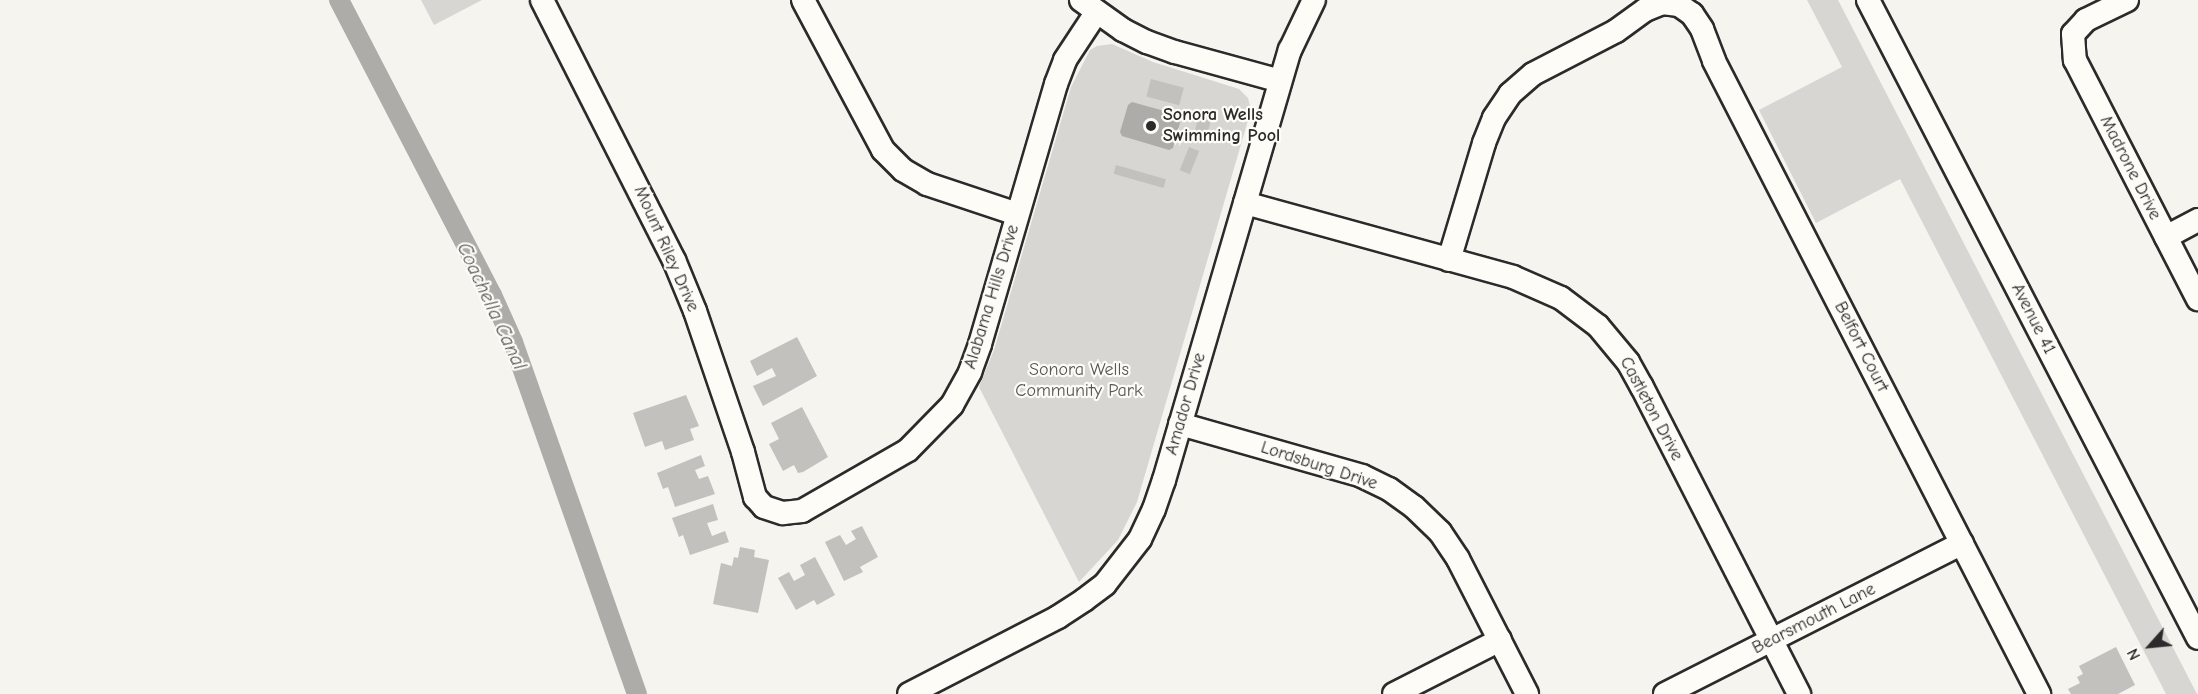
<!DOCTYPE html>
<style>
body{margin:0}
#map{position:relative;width:2198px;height:694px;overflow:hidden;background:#f5f4ef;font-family:"Comic Neue",sans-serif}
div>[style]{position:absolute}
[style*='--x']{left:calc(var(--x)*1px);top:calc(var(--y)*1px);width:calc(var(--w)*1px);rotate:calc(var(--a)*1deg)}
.green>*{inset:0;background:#d7d6d2}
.water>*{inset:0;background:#adaca9}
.canal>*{height:20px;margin:-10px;padding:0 10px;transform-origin:10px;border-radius:10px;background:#adaca9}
.building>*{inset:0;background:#c2c1be;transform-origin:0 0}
.roads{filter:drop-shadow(2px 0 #2b2b2b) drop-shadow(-2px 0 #2b2b2b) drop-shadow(0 2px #2b2b2b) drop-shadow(0 -2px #2b2b2b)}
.minor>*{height:22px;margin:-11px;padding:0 11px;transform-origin:11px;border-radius:11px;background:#fdfcf7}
.dots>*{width:16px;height:16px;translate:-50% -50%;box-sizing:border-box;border:3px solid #fdfcf7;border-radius:50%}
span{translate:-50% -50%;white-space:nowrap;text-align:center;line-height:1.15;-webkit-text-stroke:4.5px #fdfcf7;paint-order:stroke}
.poi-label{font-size:18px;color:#2b2b2b;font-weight:700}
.left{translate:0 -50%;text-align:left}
.street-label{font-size:18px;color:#2b2b2b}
.park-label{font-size:18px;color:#565655}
.water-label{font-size:20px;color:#585857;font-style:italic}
.north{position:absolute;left:2120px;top:616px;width:60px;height:60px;-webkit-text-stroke:4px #fdfcf7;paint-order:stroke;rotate:243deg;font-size:16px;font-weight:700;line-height:24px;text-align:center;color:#2b2b2b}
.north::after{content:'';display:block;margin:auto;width:21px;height:27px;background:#2b2b2b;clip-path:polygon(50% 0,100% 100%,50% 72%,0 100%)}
</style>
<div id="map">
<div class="green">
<div style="clip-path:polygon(421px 0,482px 0,434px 25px)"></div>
<div style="clip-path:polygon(1807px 0,1838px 0,2197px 694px,2166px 694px,1900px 179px,1816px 223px,1759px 110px,1842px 67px)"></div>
<div style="clip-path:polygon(1112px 44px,1153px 62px,1239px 89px,1248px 98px,1251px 110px,1137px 502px,1118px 540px,1079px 582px,979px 387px,994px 350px,1071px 87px,1090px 50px,1097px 46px)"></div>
</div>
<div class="water">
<div style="clip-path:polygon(1132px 102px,1179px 115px,1181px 119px,1173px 148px,1169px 150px,1122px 136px,1120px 132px,1128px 105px)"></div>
</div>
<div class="canal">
<div style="--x:339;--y:0;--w:332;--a:62.6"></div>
<div style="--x:492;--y:295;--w:51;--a:65.9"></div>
<div style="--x:513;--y:342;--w:373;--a:70.6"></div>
</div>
<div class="building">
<div style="left:1151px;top:79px;width:34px;height:18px;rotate:15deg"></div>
<div style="left:1199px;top:113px;width:13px;height:19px;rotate:13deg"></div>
<div style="left:1189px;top:147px;width:11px;height:25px;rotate:22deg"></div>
<div style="left:1116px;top:165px;width:52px;height:9px;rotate:16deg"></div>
<div style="clip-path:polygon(797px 337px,817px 376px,763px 406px,753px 386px,776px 376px,772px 368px,757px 376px,750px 361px)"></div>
<div style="clip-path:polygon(686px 395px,699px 426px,690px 429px,694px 440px,665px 450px,662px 441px,645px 447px,633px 413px)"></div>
<div style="clip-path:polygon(802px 407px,828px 457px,803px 472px,798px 473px,794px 465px,783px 471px,769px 444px,779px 439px,771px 423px)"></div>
<div style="clip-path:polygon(701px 455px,705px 466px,695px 470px,699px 479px,708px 476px,715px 494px,675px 507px,668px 487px,663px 489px,657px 473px)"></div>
<div style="clip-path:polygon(713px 504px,718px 520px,707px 523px,712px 536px,725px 531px,729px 542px,690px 555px,683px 535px,679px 537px,672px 518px)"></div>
<div style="clip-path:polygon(862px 526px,878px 557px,860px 567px,863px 572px,844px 581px,825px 542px,840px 535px,846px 545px,856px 539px,851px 531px)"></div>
<div style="clip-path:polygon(740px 547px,755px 550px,754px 557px,769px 560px,758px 613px,713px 604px,721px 563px,732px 566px,734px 557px,738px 558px)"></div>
<div style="clip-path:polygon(815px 557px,835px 595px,817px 605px,814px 600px,796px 610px,778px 578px,789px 572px,794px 581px,805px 575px,800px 565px)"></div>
<div style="clip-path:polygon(2116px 647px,2135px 685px,2118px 694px,2071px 694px,2068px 689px,2080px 683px,2077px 677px,2083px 674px,2079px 666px)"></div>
</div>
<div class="roads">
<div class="minor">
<div style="--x:542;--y:0;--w:292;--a:63.1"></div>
<div style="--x:674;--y:260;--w:55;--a:67.6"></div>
<div style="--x:695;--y:311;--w:149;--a:71.2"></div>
<div style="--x:743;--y:452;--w:47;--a:75.1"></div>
<div style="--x:755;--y:497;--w:13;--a:48"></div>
<div style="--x:764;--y:507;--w:20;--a:18"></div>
<div style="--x:783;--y:513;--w:19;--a:-6"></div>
<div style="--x:802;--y:511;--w:122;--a:-29.9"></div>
<div style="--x:908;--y:450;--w:63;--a:-45.6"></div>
<div style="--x:952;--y:405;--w:38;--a:-61"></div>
<div style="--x:970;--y:372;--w:30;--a:-70"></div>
<div style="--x:980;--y:344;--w:271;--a:-73.7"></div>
<div style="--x:1056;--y:84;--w:26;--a:-69"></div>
<div style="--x:1065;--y:60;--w:56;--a:-56.6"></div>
<div style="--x:803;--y:0;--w:170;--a:61.9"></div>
<div style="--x:883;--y:150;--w:28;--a:45"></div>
<div style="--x:903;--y:170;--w:28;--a:30"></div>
<div style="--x:927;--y:184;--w:95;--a:18.4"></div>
<div style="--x:1081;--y:0;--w:52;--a:35.5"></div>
<div style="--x:1123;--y:30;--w:27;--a:27"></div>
<div style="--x:1147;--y:42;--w:30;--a:20"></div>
<div style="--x:1175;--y:52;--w:109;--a:15.4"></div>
<div style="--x:1868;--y:0;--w:718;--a:62.65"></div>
<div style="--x:2127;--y:0;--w:46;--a:154"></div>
<div style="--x:2086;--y:20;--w:19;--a:133"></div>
<div style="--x:2073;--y:34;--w:26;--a:86"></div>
<div style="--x:2075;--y:60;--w:269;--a:62.8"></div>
<div style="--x:1245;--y:203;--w:278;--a:15.4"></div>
<div style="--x:1513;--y:277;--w:52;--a:23.6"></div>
<div style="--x:1561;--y:298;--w:46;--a:37.1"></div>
<div style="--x:1598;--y:326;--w:47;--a:50.2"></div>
<div style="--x:1628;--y:362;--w:29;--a:61"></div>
<div style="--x:1642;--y:387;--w:345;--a:62.9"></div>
<div style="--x:2166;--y:237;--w:36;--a:-28"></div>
<div style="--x:1449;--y:260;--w:122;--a:-73.3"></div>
<div style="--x:1484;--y:143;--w:27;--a:-68"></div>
<div style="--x:1494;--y:118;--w:29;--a:-56"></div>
<div style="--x:1510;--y:94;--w:30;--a:-41"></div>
<div style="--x:1533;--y:74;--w:93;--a:-27.4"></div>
<div style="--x:1616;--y:31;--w:36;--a:-36"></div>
<div style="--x:1645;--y:10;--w:18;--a:-22"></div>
<div style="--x:1662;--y:3;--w:17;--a:7"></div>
<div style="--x:1679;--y:5;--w:16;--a:35"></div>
<div style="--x:1692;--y:14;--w:18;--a:56"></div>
<div style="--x:1702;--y:29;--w:34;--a:69"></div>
<div style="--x:1714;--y:61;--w:712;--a:62.82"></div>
<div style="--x:1180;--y:424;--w:189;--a:15.9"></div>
<div style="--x:1362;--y:476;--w:30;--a:26"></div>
<div style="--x:1389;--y:489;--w:31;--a:36"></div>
<div style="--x:1414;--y:507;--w:36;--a:44"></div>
<div style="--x:1440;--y:532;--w:32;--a:56"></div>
<div style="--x:1458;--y:559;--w:152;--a:62.9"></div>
<div style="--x:909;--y:694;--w:168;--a:-27.3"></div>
<div style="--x:1058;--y:617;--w:31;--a:-33"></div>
<div style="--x:1084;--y:600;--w:26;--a:-37"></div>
<div style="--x:1105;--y:584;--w:57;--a:-52.1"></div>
<div style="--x:1140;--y:539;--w:33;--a:-65"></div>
<div style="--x:1154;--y:509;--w:31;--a:-71"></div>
<div style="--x:1164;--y:480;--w:448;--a:-73.7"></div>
<div style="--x:1290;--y:50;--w:55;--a:-64.4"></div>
<div style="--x:1394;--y:694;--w:119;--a:-27"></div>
<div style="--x:1665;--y:694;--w:333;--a:-26.9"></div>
</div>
</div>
<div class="dots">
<div style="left:1151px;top:126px;background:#2b2b2b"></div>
</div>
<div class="poi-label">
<span class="left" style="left:1163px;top:126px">Sonora Wells<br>Swimming Pool</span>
</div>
<div class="street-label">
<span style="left:2130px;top:168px;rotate:63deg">Madrone Drive</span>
<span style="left:666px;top:249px;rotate:66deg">Mount Riley Drive</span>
<span style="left:992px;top:297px;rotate:-73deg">Alabama Hills Drive</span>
<span style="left:2033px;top:319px;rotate:63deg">Avenue 41</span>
<span style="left:1861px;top:347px;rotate:63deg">Belfort Court</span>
<span style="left:1186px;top:404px;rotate:-74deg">Amador Drive</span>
<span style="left:1651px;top:409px;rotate:62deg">Castleton Drive</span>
<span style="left:1319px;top:466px;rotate:18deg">Lordsburg Drive</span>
<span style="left:1814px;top:619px;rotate:-27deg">Bearsmouth Lane</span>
</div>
<div class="park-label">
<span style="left:1079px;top:381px">Sonora Wells<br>Community Park</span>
</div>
<div class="water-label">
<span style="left:492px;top:306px;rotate:65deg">Coachella Canal</span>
</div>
<div class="north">N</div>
</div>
